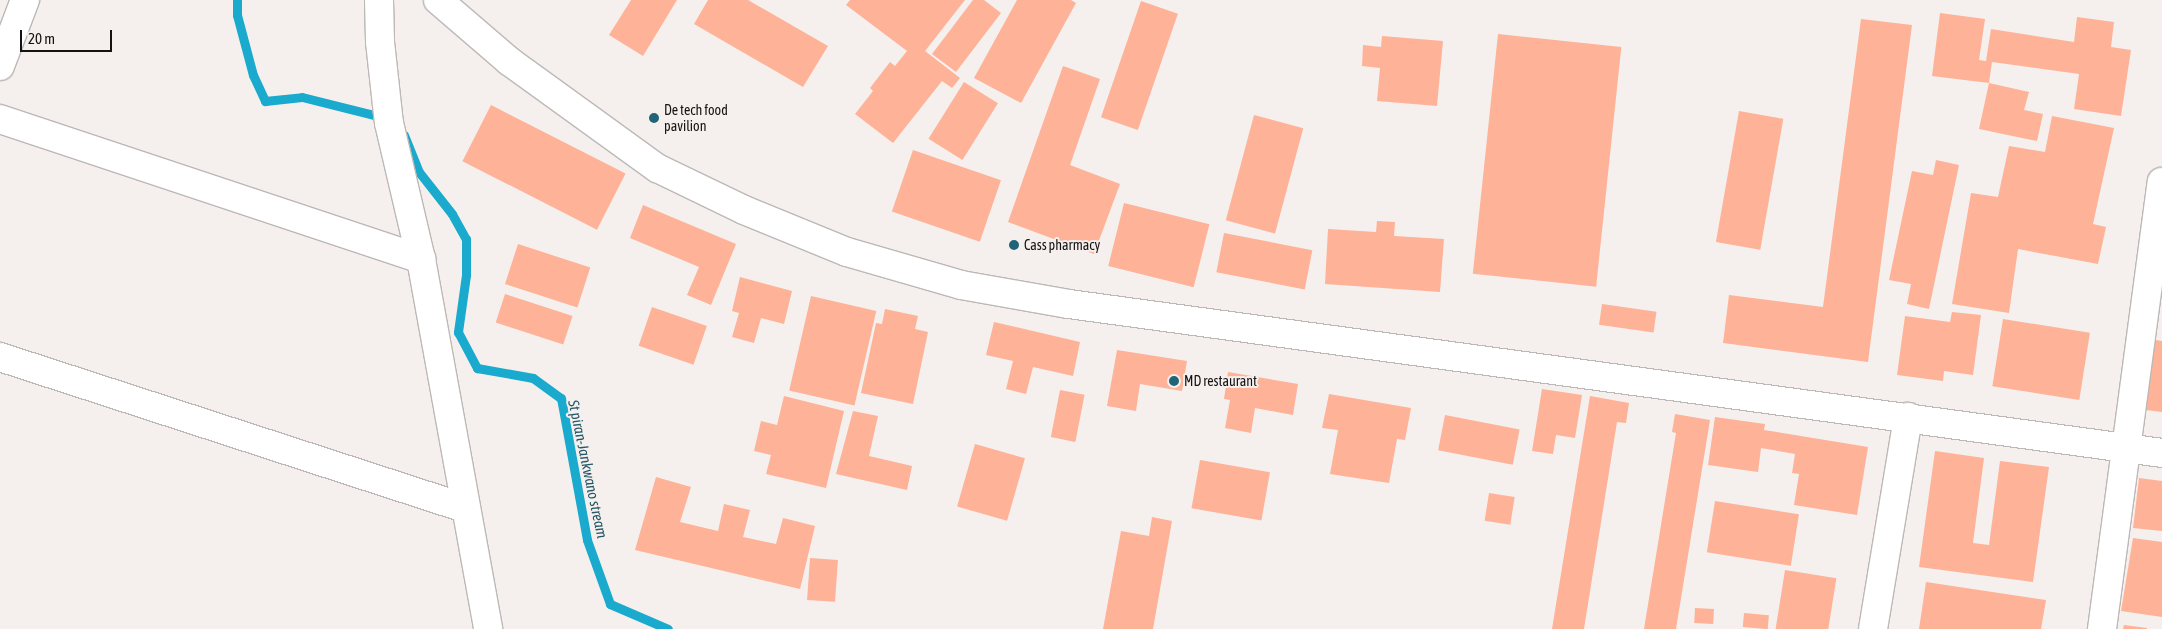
<!DOCTYPE html>
<style>
body{margin:0}
#map{position:relative;width:2162px;height:629px;overflow:hidden;background:#f5f0ee;font-family:"Asap Condensed",sans-serif}
div>[style]{position:absolute}
[style*='--x']{left:calc(var(--x)*1px);top:calc(var(--y)*1px);width:calc(var(--w)*1px);rotate:calc(var(--a)*1deg)}
.stream>*{height:9px;margin:-4.5px;padding:0 4.5px;transform-origin:4.5px;border-radius:4.5px;background:#19aacd}
.building>*{inset:0;background:#feb297;transform-origin:0 0}
.roads{filter:drop-shadow(1px 0 #bdb8b6) drop-shadow(-1px 0 #bdb8b6) drop-shadow(0 1px #bdb8b6) drop-shadow(0 -1px #bdb8b6)}
.minor>*{height:28px;margin:-14px;padding:0 14px;transform-origin:14px;border-radius:14px;background:#fff}
.dots>*{width:14px;height:14px;translate:-50% -50%;box-sizing:border-box;border:2px solid #f5f0ee;border-radius:50%}
span{translate:-50% -50%;white-space:nowrap;text-align:center;line-height:1.15;-webkit-text-stroke:4px #f5f0ee;paint-order:stroke}
.poi-label{font-size:14px;color:#151312}
.left{translate:0 -50%;text-align:left}
.water-label{font-size:15px;color:#245868;font-style:italic}
.scale{position:absolute;left:20px;top:30px;width:92px;height:22px;box-sizing:border-box;border:2px solid #151312;border-top:0;padding-left:6px;font-size:15px;line-height:18px;white-space:nowrap;color:#151312;-webkit-text-stroke:4px #f5f0ee;paint-order:stroke}
</style>
<div id="map">
<div class="stream">
<div style="--x:237;--y:0;--w:15;--a:90"></div>
<div style="--x:237;--y:15;--w:62;--a:75.1"></div>
<div style="--x:253;--y:75;--w:29;--a:65"></div>
<div style="--x:265;--y:101;--w:37;--a:-6"></div>
<div style="--x:302;--y:97;--w:87;--a:14"></div>
<div style="--x:404;--y:135;--w:40;--a:68"></div>
<div style="--x:419;--y:172;--w:53;--a:51.8"></div>
<div style="--x:452;--y:214;--w:29;--a:61"></div>
<div style="--x:466;--y:239;--w:36;--a:90"></div>
<div style="--x:466;--y:275;--w:58;--a:98"></div>
<div style="--x:458;--y:332;--w:41;--a:62.2"></div>
<div style="--x:477;--y:368;--w:57;--a:10.1"></div>
<div style="--x:533;--y:378;--w:34;--a:36"></div>
<div style="--x:561;--y:398;--w:144;--a:79.6"></div>
<div style="--x:587;--y:540;--w:68;--a:70.2"></div>
<div style="--x:610;--y:604;--w:63;--a:23.3"></div>
</div>
<div class="building">
<div style="clip-path:polygon(631px 0,677px 0,643px 56px,609px 35px)"></div>
<div style="clip-path:polygon(708px 0,748px 0,828px 46px,803px 87px,694px 24px)"></div>
<div style="clip-path:polygon(850px 0,965px 0,925px 51px,960px 78px,952px 88px,942px 81px,893px 143px,855px 114px,873px 91px,870px 88px,890px 62px,895px 66px,907px 51px,846px 5px)"></div>
<div style="clip-path:polygon(973px 0,984px 0,1001px 13px,956px 72px,932px 54px)"></div>
<div style="clip-path:polygon(1017px 0,1071px 0,1076px 3px,1021px 103px,974px 78px)"></div>
<div style="left:1141px;top:1px;width:39px;height:123px;rotate:19deg"></div>
<div style="clip-path:polygon(1940px 13px,1985px 19px,1979px 60px,1986px 61px,1991px 29px,2074px 42px,2077px 17px,2114px 22px,2111px 47px,2131px 50px,2121px 116px,2074px 109px,2079px 74px,1992px 62px,1989px 83px,1932px 76px)"></div>
<div style="clip-path:polygon(1861px 19px,1912px 25px,1868px 362px,1723px 343px,1729px 295px,1823px 307px)"></div>
<div style="left:1498px;top:34px;width:124px;height:241px;rotate:6deg"></div>
<div style="clip-path:polygon(1382px 36px,1443px 41px,1437px 106px,1377px 101px,1380px 68px,1362px 66px,1363px 45px,1381px 47px)"></div>
<div style="clip-path:polygon(1063px 66px,1100px 79px,1070px 165px,1120px 184px,1094px 254px,1008px 222px)"></div>
<div style="left:964px;top:82px;width:40px;height:67px;rotate:32deg"></div>
<div style="clip-path:polygon(1989px 83px,2029px 92px,2024px 110px,2043px 114px,2037px 141px,1979px 129px)"></div>
<div style="left:491px;top:105px;width:151px;height:63px;rotate:27deg"></div>
<div style="left:1739px;top:111px;width:45px;height:133px;rotate:10deg"></div>
<div style="left:1254px;top:115px;width:51px;height:109px;rotate:15deg"></div>
<div style="clip-path:polygon(2052px 116px,2114px 128px,2093px 224px,2106px 227px,2098px 264px,2018px 249px,2009px 313px,1952px 304px,1971px 193px,1998px 197px,2009px 146px,2045px 152px)"></div>
<div style="left:913px;top:150px;width:93px;height:65px;rotate:19deg"></div>
<div style="clip-path:polygon(1936px 160px,1959px 165px,1929px 309px,1907px 304px,1911px 284px,1889px 280px,1912px 171px,1933px 175px)"></div>
<div style="left:1124px;top:203px;width:88px;height:65px;rotate:14deg"></div>
<div style="clip-path:polygon(643px 205px,736px 244px,711px 305px,687px 295px,699px 267px,630px 238px)"></div>
<div style="clip-path:polygon(1377px 221px,1395px 222px,1394px 236px,1444px 239px,1440px 292px,1325px 284px,1328px 229px,1376px 232px)"></div>
<div style="left:1224px;top:233px;width:90px;height:40px;rotate:11deg"></div>
<div style="left:518px;top:244px;width:76px;height:42px;rotate:18deg"></div>
<div style="clip-path:polygon(740px 277px,792px 291px,784px 324px,761px 318px,754px 343px,732px 337px,739px 313px,732px 311px)"></div>
<div style="left:505px;top:294px;width:71px;height:30px;rotate:18deg"></div>
<div style="left:811px;top:296px;width:67px;height:97px;rotate:13deg"></div>
<div style="left:1602px;top:304px;width:55px;height:21px;rotate:8deg"></div>
<div style="left:652px;top:307px;width:58px;height:41px;rotate:19deg"></div>
<div style="clip-path:polygon(885px 309px,918px 316px,915px 329px,928px 332px,913px 404px,861px 393px,876px 323px,882px 324px)"></div>
<div style="clip-path:polygon(1952px 312px,1981px 315px,1973px 375px,1944px 371px,1943px 381px,1897px 375px,1905px 316px,1950px 322px)"></div>
<div style="left:2003px;top:319px;width:88px;height:68px;rotate:9deg"></div>
<div style="clip-path:polygon(994px 322px,1080px 342px,1073px 376px,1033px 367px,1026px 394px,1006px 389px,1013px 361px,986px 355px)"></div>
<div style="clip-path:polygon(2149px 339px,2162px 341px,2162px 412px,2138px 409px)"></div>
<div style="clip-path:polygon(1117px 350px,1187px 361px,1182px 391px,1140px 384px,1136px 411px,1107px 406px)"></div>
<div style="clip-path:polygon(1228px 372px,1298px 384px,1293px 415px,1255px 408px,1251px 433px,1225px 428px,1230px 400px,1224px 399px)"></div>
<div style="clip-path:polygon(1542px 389px,1582px 395px,1575px 438px,1556px 435px,1553px 454px,1532px 451px)"></div>
<div style="left:1060px;top:390px;width:25px;height:48px;rotate:11deg"></div>
<div style="clip-path:polygon(1329px 394px,1411px 408px,1405px 440px,1397px 439px,1389px 483px,1330px 474px,1338px 430px,1322px 428px)"></div>
<div style="clip-path:polygon(784px 396px,844px 411px,826px 488px,766px 474px,771px 455px,754px 451px,761px 421px,777px 425px)"></div>
<div style="clip-path:polygon(1590px 396px,1629px 403px,1626px 423px,1617px 422px,1584px 629px,1552px 629px)"></div>
<div style="clip-path:polygon(853px 411px,878px 416px,869px 456px,912px 466px,907px 490px,836px 474px)"></div>
<div style="clip-path:polygon(1675px 414px,1710px 420px,1676px 629px,1644px 629px,1676px 433px,1672px 432px)"></div>
<div style="left:1445px;top:415px;width:76px;height:36px;rotate:11deg"></div>
<div style="clip-path:polygon(1715px 417px,1765px 424px,1764px 430px,1868px 447px,1857px 515px,1794px 505px,1799px 474px,1792px 473px,1795px 454px,1761px 448px,1758px 472px,1708px 465px)"></div>
<div style="left:975px;top:444px;width:52px;height:65px;rotate:16deg"></div>
<div style="clip-path:polygon(1935px 451px,1984px 458px,1973px 543px,1989px 545px,2000px 461px,2049px 467px,2033px 582px,1919px 567px)"></div>
<div style="left:1200px;top:460px;width:71px;height:49px;rotate:10deg"></div>
<div style="clip-path:polygon(656px 477px,691px 487px,680px 522px,718px 531px,724px 504px,750px 510px,743px 537px,776px 544px,783px 518px,815px 526px,800px 589px,635px 550px)"></div>
<div style="clip-path:polygon(2139px 478px,2162px 481px,2162px 531px,2133px 528px)"></div>
<div style="left:1489px;top:493px;width:26px;height:28px;rotate:9deg"></div>
<div style="left:1715px;top:501px;width:85px;height:52px;rotate:9deg"></div>
<div style="clip-path:polygon(1152px 517px,1172px 521px,1153px 629px,1103px 629px,1121px 531px,1149px 536px)"></div>
<div style="clip-path:polygon(2133px 538px,2162px 542px,2162px 617px,2121px 611px)"></div>
<div style="left:810px;top:558px;width:28px;height:42px;rotate:4deg"></div>
<div style="left:1785px;top:570px;width:52px;height:60px;rotate:9deg"></div>
<div style="clip-path:polygon(1926px 582px,2046px 600px,2041px 629px,1919px 629px)"></div>
<div style="left:1695px;top:608px;width:19px;height:15px;rotate:3deg"></div>
<div style="left:1744px;top:613px;width:25px;height:14px;rotate:5deg"></div>
<div style="clip-path:polygon(2124px 625px,2147px 628px,2147px 629px,2123px 629px)"></div>
</div>
<div class="roads">
<div class="minor">
<div style="--x:379;--y:0;--w:42;--a:88.6"></div>
<div style="--x:380;--y:42;--w:81;--a:83.7"></div>
<div style="--x:389;--y:123;--w:140;--a:76.8"></div>
<div style="--x:421;--y:259;--w:376;--a:79.7"></div>
<div style="--x:438;--y:0;--w:94;--a:40.7"></div>
<div style="--x:509;--y:61;--w:183;--a:35.9"></div>
<div style="--x:657;--y:168;--w:97;--a:25.8"></div>
<div style="--x:744;--y:210;--w:111;--a:22.2"></div>
<div style="--x:847;--y:252;--w:119;--a:16.1"></div>
<div style="--x:961;--y:285;--w:110;--a:10"></div>
<div style="--x:1069;--y:304;--w:1103;--a:7.76"></div>
<div style="--x:0;--y:66;--w:71;--a:-69.3"></div>
<div style="--x:0;--y:119;--w:444;--a:18.4"></div>
<div style="--x:0;--y:357;--w:489;--a:18"></div>
<div style="--x:1873;--y:629;--w:215;--a:-80.6"></div>
<div style="--x:2102;--y:629;--w:451;--a:-82.4"></div>
</div>
</div>
<div class="dots">
<div style="left:654px;top:118px;background:#216477"></div>
<div style="left:1014px;top:245px;background:#216477"></div>
<div style="left:1174px;top:381px;background:#216477"></div>
</div>
<div class="poi-label">
<span class="left" style="left:664px;top:118px">De tech food<br>pavilion</span>
<span class="left" style="left:1024px;top:245px">Cass pharmacy</span>
<span class="left" style="left:1184px;top:381px">MD restaurant</span>
</div>
<div class="water-label">
<span style="left:588px;top:469px;rotate:78deg">St piran-Jankwano stream</span>
</div>
<div class="scale">20 m</div>
</div>
